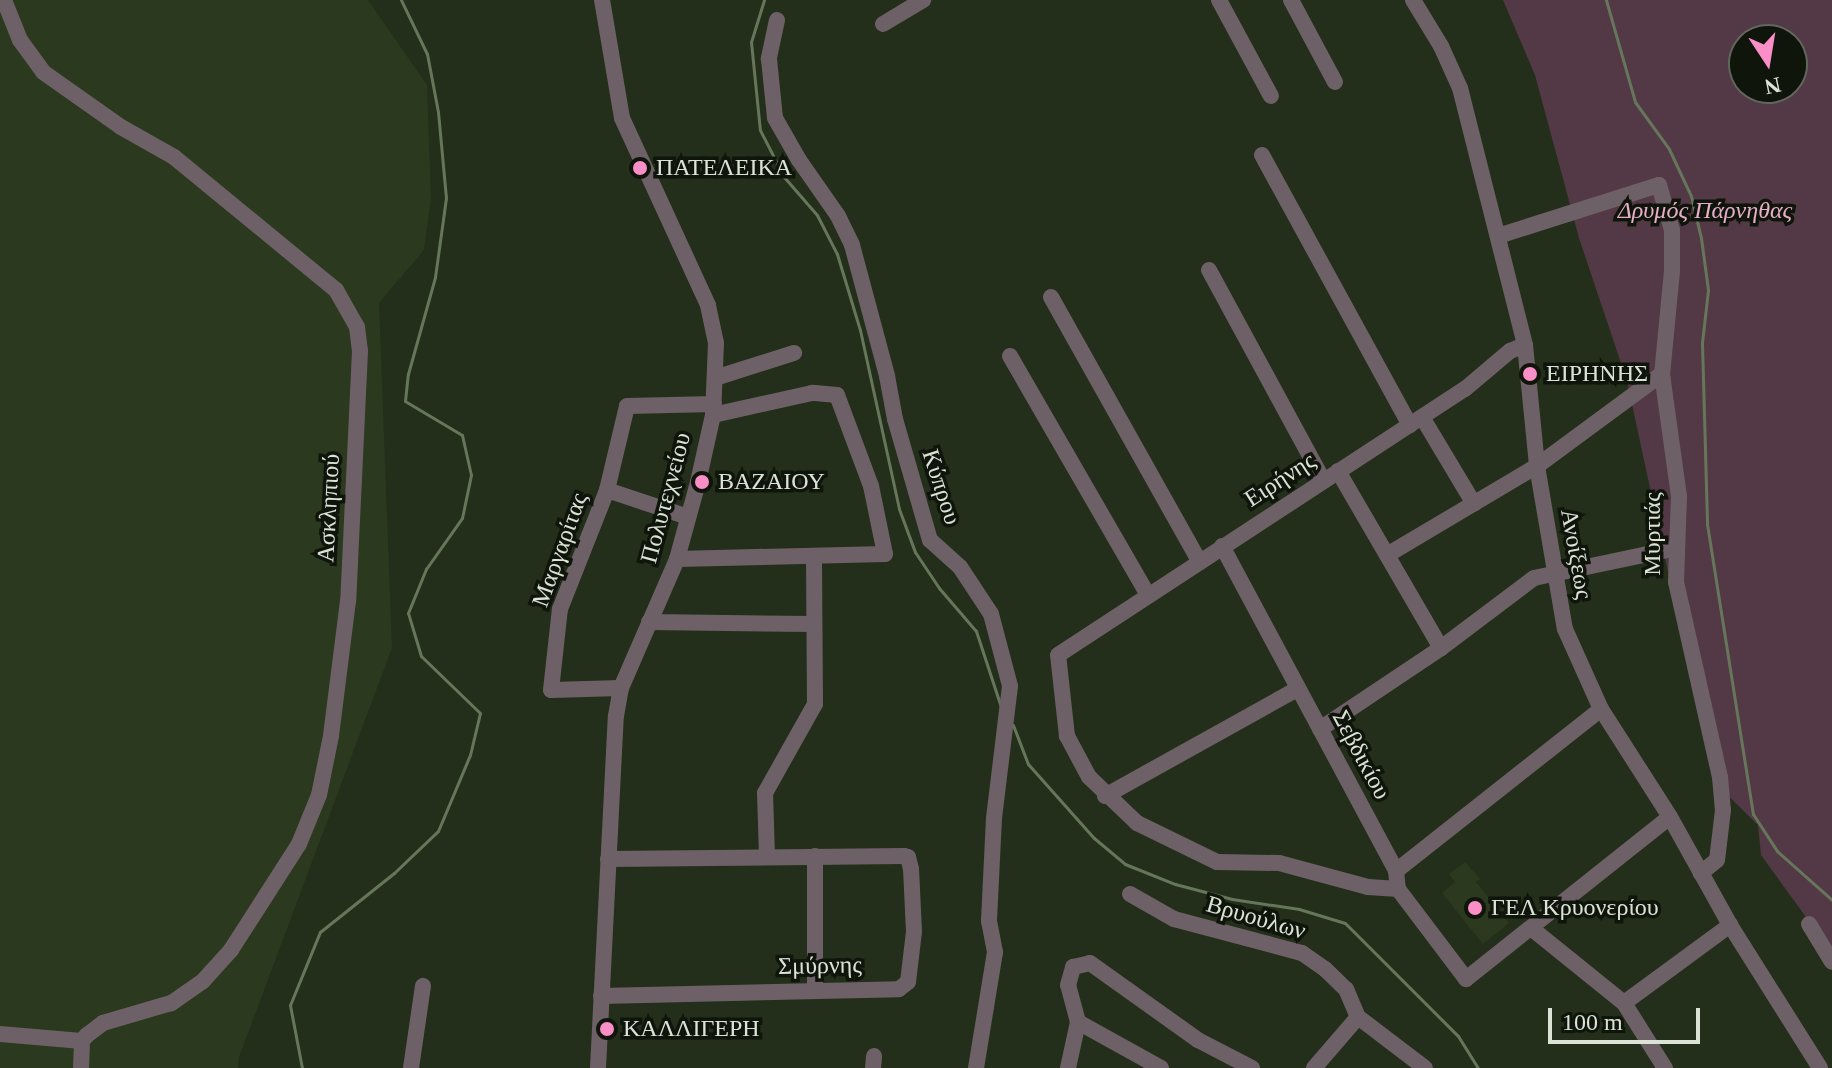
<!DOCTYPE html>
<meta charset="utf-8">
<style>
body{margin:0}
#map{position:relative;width:1832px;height:1068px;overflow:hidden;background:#232f1a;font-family:Georgia,serif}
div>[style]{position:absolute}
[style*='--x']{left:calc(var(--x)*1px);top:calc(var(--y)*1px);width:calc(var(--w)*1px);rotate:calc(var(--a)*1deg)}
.built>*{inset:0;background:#2b391f}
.green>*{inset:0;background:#533946}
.stream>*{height:3px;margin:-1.5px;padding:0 1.5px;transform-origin:1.5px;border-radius:1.5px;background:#66765b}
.minor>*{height:16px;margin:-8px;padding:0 8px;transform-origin:8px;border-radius:8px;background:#6e6067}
.dots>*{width:22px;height:22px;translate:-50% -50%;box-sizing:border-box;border:4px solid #10150c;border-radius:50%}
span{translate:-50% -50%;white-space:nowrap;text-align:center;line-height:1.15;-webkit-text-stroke:7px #10150c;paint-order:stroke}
.poi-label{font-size:24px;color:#dbe3d6}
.left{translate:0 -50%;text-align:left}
.park-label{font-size:24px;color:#e7aeca;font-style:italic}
.street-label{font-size:24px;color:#dbe3d6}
.north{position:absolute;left:1728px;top:24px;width:80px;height:80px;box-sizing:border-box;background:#10150c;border:2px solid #61675d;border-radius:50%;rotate:168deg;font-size:22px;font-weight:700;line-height:32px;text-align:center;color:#dbe3d6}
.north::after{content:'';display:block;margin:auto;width:28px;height:36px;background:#fa8fc8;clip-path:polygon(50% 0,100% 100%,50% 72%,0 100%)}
.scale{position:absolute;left:1548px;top:1008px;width:152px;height:36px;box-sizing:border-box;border:4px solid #dbe3d6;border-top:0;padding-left:10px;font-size:24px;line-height:28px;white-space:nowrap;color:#dbe3d6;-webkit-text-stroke:6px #10150c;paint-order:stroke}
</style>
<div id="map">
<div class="built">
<div style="clip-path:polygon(0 0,368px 0,427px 85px,431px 198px,424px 250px,379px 303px,392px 648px,239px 1057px,238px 1068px,0 1068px)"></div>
<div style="clip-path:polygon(1465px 862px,1480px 879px,1476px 882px,1509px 923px,1483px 944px,1442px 893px,1455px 882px,1449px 874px)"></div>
</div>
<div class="green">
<div style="clip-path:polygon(evenodd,1503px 0,1832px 0,1832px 953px,1761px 855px,1758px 825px,1713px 781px,1627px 381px,1579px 238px,1535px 75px,1503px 0,1744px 40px,1792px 40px,1792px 88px,1744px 88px,1744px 40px)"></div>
</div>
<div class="stream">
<div style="--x:764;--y:0;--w:44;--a:107.2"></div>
<div style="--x:751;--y:42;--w:88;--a:84.2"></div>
<div style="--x:760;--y:130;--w:53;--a:62.9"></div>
<div style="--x:784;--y:177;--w:50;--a:49"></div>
<div style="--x:817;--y:215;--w:44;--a:62.9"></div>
<div style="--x:837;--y:254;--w:79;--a:73.2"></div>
<div style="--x:860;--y:330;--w:183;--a:77.7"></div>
<div style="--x:899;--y:509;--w:46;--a:69.6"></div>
<div style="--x:915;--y:552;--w:43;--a:56.3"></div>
<div style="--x:939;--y:588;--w:57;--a:49.3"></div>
<div style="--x:976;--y:631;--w:80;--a:71.8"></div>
<div style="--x:1606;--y:0;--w:106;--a:74.1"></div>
<div style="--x:1635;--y:102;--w:58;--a:54.1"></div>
<div style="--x:1669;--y:149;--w:52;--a:64.9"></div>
<div style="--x:1691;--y:196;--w:43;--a:76.6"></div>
<div style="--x:1701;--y:238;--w:52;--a:82.3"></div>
<div style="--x:1708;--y:290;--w:53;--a:96.5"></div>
<div style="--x:1702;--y:343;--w:181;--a:88.4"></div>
<div style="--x:1707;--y:524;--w:294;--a:81"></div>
<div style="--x:1753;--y:814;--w:44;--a:57"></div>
<div style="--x:1777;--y:851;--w:74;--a:41.7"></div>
<div style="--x:1013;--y:725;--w:42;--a:69"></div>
<div style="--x:1028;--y:764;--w:99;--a:48.3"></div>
<div style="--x:1094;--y:838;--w:40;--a:40"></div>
<div style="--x:1125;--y:864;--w:54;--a:21.8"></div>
<div style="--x:1175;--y:884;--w:59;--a:14.7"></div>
<div style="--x:1232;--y:899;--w:68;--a:8.5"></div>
<div style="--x:1299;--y:909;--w:48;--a:16.9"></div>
<div style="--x:1345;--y:923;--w:160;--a:45"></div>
<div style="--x:1458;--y:1036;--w:38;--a:58"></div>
<div style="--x:302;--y:1068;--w:64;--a:-100.8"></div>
<div style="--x:290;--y:1005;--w:79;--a:-67.7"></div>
<div style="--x:320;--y:932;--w:95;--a:-38.6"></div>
<div style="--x:394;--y:873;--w:61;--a:-43.7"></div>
<div style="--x:438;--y:831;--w:82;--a:-67.2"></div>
<div style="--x:470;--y:755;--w:43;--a:-76.6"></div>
<div style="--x:480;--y:713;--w:82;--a:-136"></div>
<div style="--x:421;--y:656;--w:45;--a:-106.8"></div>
<div style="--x:408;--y:613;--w:48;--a:-67.8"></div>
<div style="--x:426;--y:569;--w:62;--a:-54.8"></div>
<div style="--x:462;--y:518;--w:44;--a:-78.2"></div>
<div style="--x:471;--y:475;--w:41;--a:-102.7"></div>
<div style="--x:462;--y:435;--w:66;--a:-149.2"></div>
<div style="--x:405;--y:401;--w:27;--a:-84"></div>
<div style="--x:408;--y:374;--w:101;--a:-74.4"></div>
<div style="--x:435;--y:277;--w:80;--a:-82.1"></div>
<div style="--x:446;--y:198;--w:86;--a:-95.3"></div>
<div style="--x:438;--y:112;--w:59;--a:-100.7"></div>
<div style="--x:427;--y:54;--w:60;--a:-115.7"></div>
</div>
<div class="minor">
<div style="--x:4;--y:0;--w:43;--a:68.2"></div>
<div style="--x:20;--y:40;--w:39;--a:54"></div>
<div style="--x:43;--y:72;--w:95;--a:35.2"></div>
<div style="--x:121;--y:127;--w:61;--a:29.5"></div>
<div style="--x:174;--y:157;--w:210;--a:39.4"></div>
<div style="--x:336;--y:290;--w:43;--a:60.4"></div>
<div style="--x:357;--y:327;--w:24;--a:83"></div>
<div style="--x:360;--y:351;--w:250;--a:92.7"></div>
<div style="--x:348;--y:601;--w:136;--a:97.2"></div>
<div style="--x:331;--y:736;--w:60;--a:101.5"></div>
<div style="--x:319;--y:795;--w:53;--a:112.2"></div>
<div style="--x:299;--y:844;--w:126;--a:122.7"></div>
<div style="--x:231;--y:950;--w:42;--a:132.1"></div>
<div style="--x:203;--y:981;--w:39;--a:145"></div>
<div style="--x:171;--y:1003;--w:71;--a:163.6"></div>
<div style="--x:103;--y:1023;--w:20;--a:143"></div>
<div style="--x:87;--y:1035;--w:8;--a:130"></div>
<div style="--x:82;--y:1041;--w:27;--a:92"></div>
<div style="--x:1219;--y:0;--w:109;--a:61.6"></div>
<div style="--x:1291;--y:0;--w:93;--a:61.8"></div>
<div style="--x:1413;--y:0;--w:54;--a:58.7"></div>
<div style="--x:1441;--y:46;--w:46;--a:65.7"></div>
<div style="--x:1460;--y:88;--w:265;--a:75.8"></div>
<div style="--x:1525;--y:345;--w:122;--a:84.3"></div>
<div style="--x:1537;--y:466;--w:165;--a:80.3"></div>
<div style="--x:1565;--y:629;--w:88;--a:65.8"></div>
<div style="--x:1601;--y:709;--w:128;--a:57.4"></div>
<div style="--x:1670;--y:817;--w:124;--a:60.9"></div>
<div style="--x:1730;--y:925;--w:169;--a:57.8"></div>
<div style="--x:777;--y:20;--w:40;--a:102"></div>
<div style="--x:769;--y:59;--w:59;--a:84.2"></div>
<div style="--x:775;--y:118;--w:48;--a:60.3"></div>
<div style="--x:799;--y:160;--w:68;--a:55.1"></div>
<div style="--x:838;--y:216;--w:32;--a:64"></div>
<div style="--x:852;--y:245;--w:136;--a:75"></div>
<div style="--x:887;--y:376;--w:44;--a:79.5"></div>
<div style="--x:895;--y:419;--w:126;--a:73.9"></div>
<div style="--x:930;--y:540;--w:40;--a:42"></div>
<div style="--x:960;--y:567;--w:56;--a:56.6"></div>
<div style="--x:991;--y:614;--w:74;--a:75.2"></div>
<div style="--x:1010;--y:686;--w:133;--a:96.9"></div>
<div style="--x:994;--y:818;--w:103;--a:92.8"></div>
<div style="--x:989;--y:921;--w:32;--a:79"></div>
<div style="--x:995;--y:952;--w:118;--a:99.3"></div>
<div style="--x:883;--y:24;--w:47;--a:-31"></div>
<div style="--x:1262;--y:155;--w:308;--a:61.3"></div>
<div style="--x:1498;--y:236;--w:169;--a:-17.6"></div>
<div style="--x:1659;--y:185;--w:47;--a:73.9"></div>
<div style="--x:1672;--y:230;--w:41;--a:90"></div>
<div style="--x:1672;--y:271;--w:103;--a:95.5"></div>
<div style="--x:1662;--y:374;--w:123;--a:82.1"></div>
<div style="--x:1679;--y:496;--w:86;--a:92"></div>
<div style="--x:1676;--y:582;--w:200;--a:77.3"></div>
<div style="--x:1720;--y:777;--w:33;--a:85"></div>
<div style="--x:1723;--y:810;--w:50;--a:96.8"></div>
<div style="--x:1717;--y:860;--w:21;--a:141"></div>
<div style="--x:1209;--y:270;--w:239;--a:61.5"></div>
<div style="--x:1051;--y:297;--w:304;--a:60.7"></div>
<div style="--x:1010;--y:356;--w:276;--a:60"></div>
<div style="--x:715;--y:378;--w:83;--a:-17.6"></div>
<div style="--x:1422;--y:417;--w:101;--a:59.1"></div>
<div style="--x:1338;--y:471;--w:205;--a:59.8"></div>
<div style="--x:607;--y:490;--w:85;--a:18.4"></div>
<div style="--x:1222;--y:546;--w:369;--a:61.8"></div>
<div style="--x:1396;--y:871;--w:18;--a:84"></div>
<div style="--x:1398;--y:889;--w:113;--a:52.9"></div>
<div style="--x:1466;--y:979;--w:260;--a:-38.5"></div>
<div style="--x:1387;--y:555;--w:174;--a:-30.7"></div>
<div style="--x:1537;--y:466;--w:155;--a:-36.4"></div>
<div style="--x:677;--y:559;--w:208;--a:-1.4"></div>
<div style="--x:885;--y:554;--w:69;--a:-101.6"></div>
<div style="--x:871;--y:486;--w:97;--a:-110.5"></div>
<div style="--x:837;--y:395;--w:25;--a:-175"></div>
<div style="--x:812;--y:393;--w:101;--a:167.5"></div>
<div style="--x:649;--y:622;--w:165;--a:0.7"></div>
<div style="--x:621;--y:688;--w:70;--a:178.4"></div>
<div style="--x:551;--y:690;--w:81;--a:-83.7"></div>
<div style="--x:560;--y:609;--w:128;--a:-68.4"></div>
<div style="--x:607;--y:490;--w:86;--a:-76.6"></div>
<div style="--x:627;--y:406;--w:87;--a:-1.3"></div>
<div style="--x:1320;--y:729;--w:146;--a:-33.8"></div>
<div style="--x:1441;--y:648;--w:116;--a:-37"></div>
<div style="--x:1534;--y:578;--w:145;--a:-11.9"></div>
<div style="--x:1105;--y:796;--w:220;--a:-29.1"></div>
<div style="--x:767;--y:856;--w:63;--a:-91.8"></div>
<div style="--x:765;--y:793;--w:102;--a:-60.7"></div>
<div style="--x:815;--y:704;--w:146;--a:-90.4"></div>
<div style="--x:815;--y:856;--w:133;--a:90"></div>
<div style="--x:1396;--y:871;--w:261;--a:-38.3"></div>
<div style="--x:1398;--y:889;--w:30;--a:-176"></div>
<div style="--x:1368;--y:887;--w:92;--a:-164.9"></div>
<div style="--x:1279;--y:863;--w:62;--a:-179.1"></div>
<div style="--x:1217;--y:862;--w:89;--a:-154"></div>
<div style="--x:1137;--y:823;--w:66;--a:-136.2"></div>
<div style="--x:1089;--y:777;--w:47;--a:-118.2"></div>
<div style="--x:1067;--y:736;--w:81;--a:-96.3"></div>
<div style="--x:1058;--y:655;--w:486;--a:-33.2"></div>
<div style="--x:1465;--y:389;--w:59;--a:-40.2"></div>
<div style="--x:1510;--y:351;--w:16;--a:-22"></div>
<div style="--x:1130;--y:894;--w:51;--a:29.6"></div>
<div style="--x:1174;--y:919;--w:132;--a:14.9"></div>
<div style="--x:1302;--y:953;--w:28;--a:35"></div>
<div style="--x:1325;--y:969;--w:29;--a:44"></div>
<div style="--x:1346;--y:989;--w:30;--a:67"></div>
<div style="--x:1358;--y:1017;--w:84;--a:37.3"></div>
<div style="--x:1809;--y:924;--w:44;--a:58.8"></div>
<div style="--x:1531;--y:928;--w:119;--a:38.9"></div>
<div style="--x:1624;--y:1003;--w:77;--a:57.8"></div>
<div style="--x:601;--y:996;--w:298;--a:-1.3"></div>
<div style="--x:899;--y:989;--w:11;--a:-38"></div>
<div style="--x:908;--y:982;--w:50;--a:-83.2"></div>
<div style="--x:914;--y:932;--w:63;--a:-92.7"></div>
<div style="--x:911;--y:869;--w:12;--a:-104"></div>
<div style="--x:908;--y:857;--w:4;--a:-166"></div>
<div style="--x:904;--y:856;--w:296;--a:179.4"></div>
<div style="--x:1624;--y:1003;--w:132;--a:-36.3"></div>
<div style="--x:0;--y:1034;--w:82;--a:4.9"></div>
<div style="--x:411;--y:1068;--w:83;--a:-81.7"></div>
<div style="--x:598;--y:1068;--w:352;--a:-87.1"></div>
<div style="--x:616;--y:716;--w:28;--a:-80"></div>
<div style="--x:621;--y:688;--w:141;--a:-66.5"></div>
<div style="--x:677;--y:559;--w:80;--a:-74.7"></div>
<div style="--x:698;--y:482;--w:69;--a:-77.4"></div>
<div style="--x:713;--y:415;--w:72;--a:-87.6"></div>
<div style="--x:716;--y:343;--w:39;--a:-102"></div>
<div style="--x:708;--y:305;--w:206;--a:-114.7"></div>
<div style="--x:622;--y:118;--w:120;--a:-99.6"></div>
<div style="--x:873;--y:1068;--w:12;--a:-85"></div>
<div style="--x:1068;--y:1068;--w:47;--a:-77.7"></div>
<div style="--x:1161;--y:1068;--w:95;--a:-151"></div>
<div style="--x:1078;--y:1022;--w:38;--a:-105"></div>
<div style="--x:1068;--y:985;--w:19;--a:-74"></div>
<div style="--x:1073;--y:967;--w:17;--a:-13"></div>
<div style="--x:1090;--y:963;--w:133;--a:35.5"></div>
<div style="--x:1198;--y:1040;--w:61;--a:27.4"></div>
<div style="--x:1314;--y:1068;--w:67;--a:-49.2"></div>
</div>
<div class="dots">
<div style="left:640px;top:168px;background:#fa8fc8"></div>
<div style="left:1530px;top:374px;background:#fa8fc8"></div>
<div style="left:702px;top:482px;background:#fa8fc8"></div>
<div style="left:1475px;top:908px;background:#fa8fc8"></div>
<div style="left:607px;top:1029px;background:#fa8fc8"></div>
</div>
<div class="poi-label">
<span class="left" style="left:656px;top:168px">ΠΑΤΕΛΕΙΚΑ</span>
<span class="left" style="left:1546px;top:374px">ΕΙΡΗΝΗΣ</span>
<span class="left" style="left:718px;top:482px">ΒΑΖΑΙΟΥ</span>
<span class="left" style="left:1491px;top:908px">ΓΕΛ Κρυονερίου</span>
<span class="left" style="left:623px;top:1029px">ΚΑΛΛΙΓΕΡΗ</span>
</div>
<div class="park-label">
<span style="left:1705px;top:211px">Δρυμός Πάρνηθας</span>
</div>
<div class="street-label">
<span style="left:1280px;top:480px;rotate:-33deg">Ειρήνης</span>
<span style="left:941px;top:487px;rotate:72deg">Κύπρου</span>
<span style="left:666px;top:498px;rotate:-75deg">Πολυτεχνείου</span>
<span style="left:329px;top:508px;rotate:-87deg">Ασκληπιού</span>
<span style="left:1653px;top:534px;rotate:-90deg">Μυρτιάς</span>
<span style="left:560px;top:550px;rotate:-70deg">Μαργαρίτας</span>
<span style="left:1576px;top:554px;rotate:80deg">Ανοίξεως</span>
<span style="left:1361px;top:755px;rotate:62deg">Σεβδικίου</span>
<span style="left:1256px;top:918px;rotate:16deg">Βρυούλων</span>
<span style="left:820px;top:966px;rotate:-1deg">Σμύρνης</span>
</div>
<div class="north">N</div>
<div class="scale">100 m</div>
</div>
